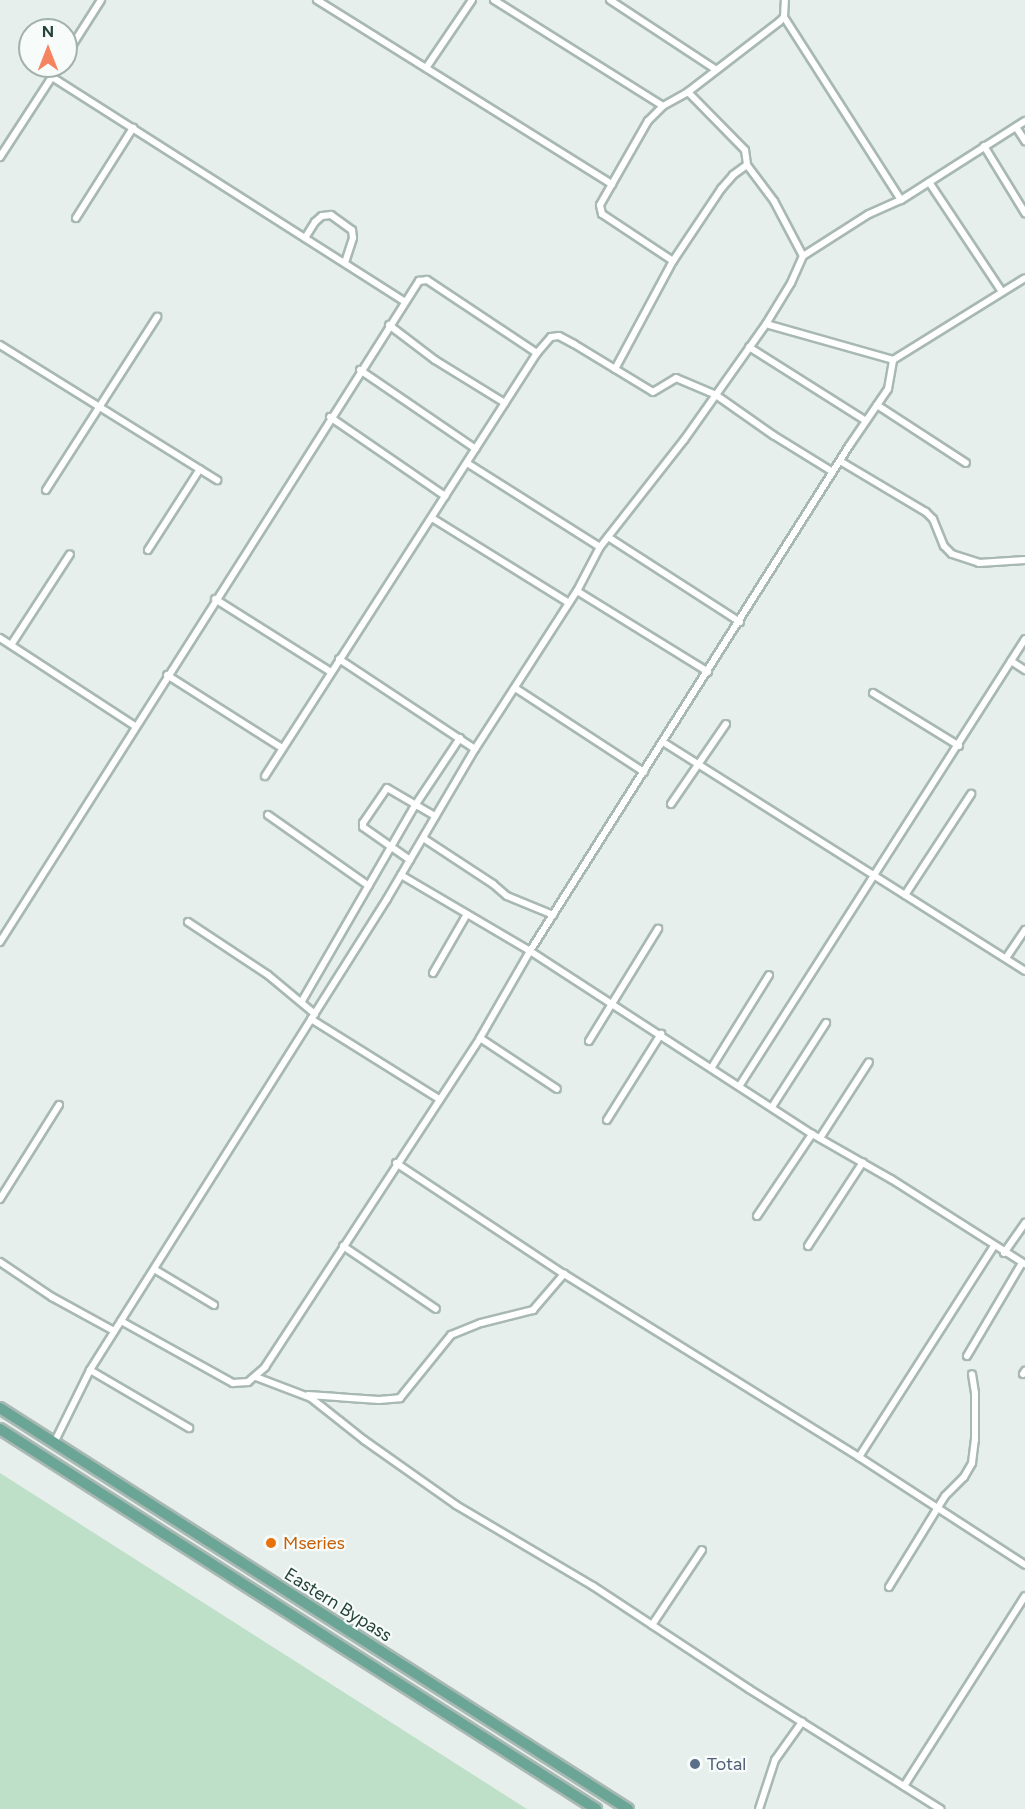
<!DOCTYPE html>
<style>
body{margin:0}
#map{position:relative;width:1025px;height:1809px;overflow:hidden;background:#e6efeb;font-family:Figtree,sans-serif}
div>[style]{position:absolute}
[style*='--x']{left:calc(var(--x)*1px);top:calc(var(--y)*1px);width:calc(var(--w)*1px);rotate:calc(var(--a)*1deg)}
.green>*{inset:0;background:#bfe0c8}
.roads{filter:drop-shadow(2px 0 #a8b8b2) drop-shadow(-2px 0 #a8b8b2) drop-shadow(0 2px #a8b8b2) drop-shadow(0 -2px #a8b8b2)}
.street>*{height:6px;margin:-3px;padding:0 3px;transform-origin:3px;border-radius:3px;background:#fff}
.primary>*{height:10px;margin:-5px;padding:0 5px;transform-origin:5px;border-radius:5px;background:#6aa596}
.dots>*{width:16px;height:16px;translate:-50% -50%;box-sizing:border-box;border:3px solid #f7fbf9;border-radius:50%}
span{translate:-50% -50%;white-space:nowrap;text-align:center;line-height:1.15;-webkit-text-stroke:4.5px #f7fbf9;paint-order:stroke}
.food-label{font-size:18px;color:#c56008}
.left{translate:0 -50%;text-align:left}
.street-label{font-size:18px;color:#24423a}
.service-label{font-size:18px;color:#4e5e75}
.north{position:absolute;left:18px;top:18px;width:60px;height:60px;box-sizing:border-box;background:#f7fbf9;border:2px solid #a3b1ad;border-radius:50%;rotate:0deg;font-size:16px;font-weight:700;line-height:24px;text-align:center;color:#24423a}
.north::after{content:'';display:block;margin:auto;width:21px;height:27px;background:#f4845f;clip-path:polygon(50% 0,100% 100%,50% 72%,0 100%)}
</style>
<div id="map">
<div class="green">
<div style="clip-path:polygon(0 1473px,527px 1809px,0 1809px)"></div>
</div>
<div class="roads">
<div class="street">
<div style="--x:317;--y:0;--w:348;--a:32"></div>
<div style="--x:494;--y:0;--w:199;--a:32.1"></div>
<div style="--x:610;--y:0;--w:126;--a:33.3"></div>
<div style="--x:784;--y:17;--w:217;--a:57.4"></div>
<div style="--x:66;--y:55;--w:65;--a:-57.5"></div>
<div style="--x:426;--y:68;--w:82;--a:-55.9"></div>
<div style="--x:52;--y:77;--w:417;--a:32.5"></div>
<div style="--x:688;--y:92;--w:81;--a:45.5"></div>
<div style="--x:745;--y:150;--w:15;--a:82"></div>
<div style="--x:747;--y:165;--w:45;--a:53.1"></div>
<div style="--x:774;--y:201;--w:62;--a:62.2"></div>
<div style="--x:1016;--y:127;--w:17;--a:57"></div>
<div style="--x:984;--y:146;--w:79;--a:58.5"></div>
<div style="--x:0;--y:157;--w:108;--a:-57"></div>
<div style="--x:929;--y:182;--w:132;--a:56.4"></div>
<div style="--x:76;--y:218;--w:107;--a:-57.7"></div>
<div style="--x:305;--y:238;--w:19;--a:-58"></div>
<div style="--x:315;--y:222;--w:9;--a:-41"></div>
<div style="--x:322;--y:216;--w:9;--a:-6"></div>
<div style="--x:331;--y:215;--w:26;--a:36"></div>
<div style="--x:352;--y:230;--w:8;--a:83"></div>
<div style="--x:353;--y:238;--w:26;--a:108"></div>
<div style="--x:673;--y:261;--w:85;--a:-146.5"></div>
<div style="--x:602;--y:214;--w:9;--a:-103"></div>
<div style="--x:600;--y:205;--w:97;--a:-60.3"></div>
<div style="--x:648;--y:121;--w:21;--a:-45"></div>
<div style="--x:663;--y:106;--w:29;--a:-29"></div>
<div style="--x:688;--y:92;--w:115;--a:-37.6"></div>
<div style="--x:779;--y:22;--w:7;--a:-45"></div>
<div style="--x:784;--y:17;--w:17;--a:-87"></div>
<div style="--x:766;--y:324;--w:132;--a:15.8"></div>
<div style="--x:893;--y:360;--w:155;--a:-31.8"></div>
<div style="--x:389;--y:325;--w:58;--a:37.3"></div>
<div style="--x:435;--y:360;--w:82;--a:31.6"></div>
<div style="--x:0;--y:345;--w:256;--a:31.9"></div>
<div style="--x:749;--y:347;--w:138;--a:32.3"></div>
<div style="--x:615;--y:369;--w:123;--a:-61.8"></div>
<div style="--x:673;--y:261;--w:87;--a:-56.3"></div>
<div style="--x:721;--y:189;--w:18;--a:-49"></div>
<div style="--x:733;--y:175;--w:17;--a:-36"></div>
<div style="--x:360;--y:370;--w:140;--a:34.3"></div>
<div style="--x:877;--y:405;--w:106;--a:33.1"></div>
<div style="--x:330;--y:417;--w:140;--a:34.5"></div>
<div style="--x:840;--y:461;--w:100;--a:30.7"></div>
<div style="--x:926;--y:512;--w:10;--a:45"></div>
<div style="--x:933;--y:519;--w:29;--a:68"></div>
<div style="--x:944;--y:546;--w:11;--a:45"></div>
<div style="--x:952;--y:554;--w:28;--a:18"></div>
<div style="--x:979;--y:563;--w:46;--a:-3.7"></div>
<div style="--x:467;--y:463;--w:157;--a:32.3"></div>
<div style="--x:46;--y:490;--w:206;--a:-57.3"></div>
<div style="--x:432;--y:518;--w:161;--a:31.8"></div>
<div style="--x:608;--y:537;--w:157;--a:32.8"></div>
<div style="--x:148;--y:550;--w:96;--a:-57.3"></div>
<div style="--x:577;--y:591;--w:154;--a:31.7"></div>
<div style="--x:215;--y:599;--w:137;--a:32.2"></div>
<div style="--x:0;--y:638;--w:161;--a:33.1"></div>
<div style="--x:11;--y:645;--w:108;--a:-57"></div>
<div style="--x:339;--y:659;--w:163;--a:33.5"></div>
<div style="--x:1011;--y:661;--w:17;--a:33"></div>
<div style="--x:167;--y:675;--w:136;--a:32.4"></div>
<div style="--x:515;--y:688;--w:154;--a:33.1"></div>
<div style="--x:873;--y:693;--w:101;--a:31.6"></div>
<div style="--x:663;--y:742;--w:428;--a:32.3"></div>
<div style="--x:265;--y:776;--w:503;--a:-57.26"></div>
<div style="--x:537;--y:353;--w:21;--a:-49"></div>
<div style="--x:551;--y:337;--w:8;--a:-7"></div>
<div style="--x:559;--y:336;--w:17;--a:28"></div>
<div style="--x:574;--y:344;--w:92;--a:31.3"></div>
<div style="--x:653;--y:392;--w:27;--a:-31"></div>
<div style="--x:676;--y:378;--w:43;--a:23"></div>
<div style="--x:716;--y:395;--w:70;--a:35.1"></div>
<div style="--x:773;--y:435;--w:70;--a:31.7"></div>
<div style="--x:671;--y:804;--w:97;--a:-55.5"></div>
<div style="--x:268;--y:815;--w:123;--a:35.1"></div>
<div style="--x:423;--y:838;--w:84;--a:33.3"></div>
<div style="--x:493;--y:884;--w:18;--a:41"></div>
<div style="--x:507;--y:896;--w:50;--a:22.4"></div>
<div style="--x:410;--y:860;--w:57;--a:-144.9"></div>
<div style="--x:363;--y:827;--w:4;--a:-90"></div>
<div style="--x:363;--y:823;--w:42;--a:-55.6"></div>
<div style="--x:387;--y:788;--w:56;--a:30.3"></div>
<div style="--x:401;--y:875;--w:150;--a:30.5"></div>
<div style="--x:530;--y:951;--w:336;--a:33"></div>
<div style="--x:812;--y:1134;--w:91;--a:29.7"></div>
<div style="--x:891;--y:1179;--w:159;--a:32.4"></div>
<div style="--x:905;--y:895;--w:121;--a:-56.8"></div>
<div style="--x:188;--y:922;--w:96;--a:33.5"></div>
<div style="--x:268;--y:975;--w:61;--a:39.7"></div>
<div style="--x:0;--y:942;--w:783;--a:-57.63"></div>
<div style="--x:419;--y:281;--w:8;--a:-7"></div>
<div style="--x:427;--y:280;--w:132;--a:33.6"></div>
<div style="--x:1006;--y:958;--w:34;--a:-56"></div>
<div style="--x:433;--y:973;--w:68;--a:-60"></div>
<div style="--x:302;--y:1001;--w:224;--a:-60"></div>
<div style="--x:414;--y:807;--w:83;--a:-56.3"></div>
<div style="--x:311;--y:1019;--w:151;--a:32"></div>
<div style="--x:480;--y:1038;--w:92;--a:33.5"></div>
<div style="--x:589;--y:1041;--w:132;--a:-58.4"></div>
<div style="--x:712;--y:1067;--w:108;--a:-58.2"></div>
<div style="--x:740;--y:1085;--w:529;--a:-57.42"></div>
<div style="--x:772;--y:1107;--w:100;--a:-57.3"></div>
<div style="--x:607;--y:1120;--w:102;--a:-57.9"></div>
<div style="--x:820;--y:1138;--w:90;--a:-57.2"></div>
<div style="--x:396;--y:1163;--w:201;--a:33.5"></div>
<div style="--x:564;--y:1274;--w:347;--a:31.8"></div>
<div style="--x:859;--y:1457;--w:198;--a:33"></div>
<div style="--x:0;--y:1199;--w:111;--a:-57.9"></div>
<div style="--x:757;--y:1216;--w:99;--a:-56.1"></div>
<div style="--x:343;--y:1246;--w:112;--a:34.1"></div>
<div style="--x:808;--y:1246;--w:100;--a:-56.8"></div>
<div style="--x:1004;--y:1253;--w:37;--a:-55"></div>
<div style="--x:0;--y:1262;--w:63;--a:33.9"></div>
<div style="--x:52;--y:1297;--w:71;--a:28.7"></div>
<div style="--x:154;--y:1269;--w:70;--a:31"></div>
<div style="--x:121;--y:1321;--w:128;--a:29"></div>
<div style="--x:233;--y:1383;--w:15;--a:-4"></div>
<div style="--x:248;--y:1382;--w:23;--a:-41"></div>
<div style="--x:265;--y:1367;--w:393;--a:-56.8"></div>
<div style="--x:480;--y:1038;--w:100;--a:-60.1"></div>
<div style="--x:530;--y:951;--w:597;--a:-57.72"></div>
<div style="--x:849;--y:446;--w:69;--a:-55.6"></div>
<div style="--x:888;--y:389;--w:29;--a:-80"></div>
<div style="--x:967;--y:1356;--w:108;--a:-59.4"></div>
<div style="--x:90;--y:1370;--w:115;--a:30.4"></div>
<div style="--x:1023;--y:1374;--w:4;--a:-56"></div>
<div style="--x:256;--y:1377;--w:59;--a:20.9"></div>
<div style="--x:311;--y:1398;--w:68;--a:38.4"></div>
<div style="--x:364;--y:1440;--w:113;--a:35.2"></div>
<div style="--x:456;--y:1505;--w:159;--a:30.6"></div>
<div style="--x:593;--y:1586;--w:187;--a:33.4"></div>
<div style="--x:749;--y:1689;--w:226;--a:32.1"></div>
<div style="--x:308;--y:1395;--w:71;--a:4"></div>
<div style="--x:379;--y:1400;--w:21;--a:-5"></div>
<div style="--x:400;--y:1398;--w:81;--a:-51"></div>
<div style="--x:451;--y:1335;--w:32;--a:-22"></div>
<div style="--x:481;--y:1323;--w:54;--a:-14"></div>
<div style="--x:533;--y:1310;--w:48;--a:-49.3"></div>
<div style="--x:54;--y:1443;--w:81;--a:-63.7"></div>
<div style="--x:90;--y:1370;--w:557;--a:-57.77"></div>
<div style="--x:387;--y:899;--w:174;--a:-59.6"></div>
<div style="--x:475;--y:749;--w:188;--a:-57.2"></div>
<div style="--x:577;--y:591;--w:50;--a:-62.4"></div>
<div style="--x:600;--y:547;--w:136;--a:-51.9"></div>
<div style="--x:684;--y:440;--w:142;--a:-54.7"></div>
<div style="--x:766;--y:324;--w:48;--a:-58.6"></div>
<div style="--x:791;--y:283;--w:30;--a:-66"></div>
<div style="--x:803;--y:256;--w:78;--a:-32.5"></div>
<div style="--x:869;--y:214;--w:35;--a:-24"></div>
<div style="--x:901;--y:200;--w:147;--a:-32.5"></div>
<div style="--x:859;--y:1457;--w:250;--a:-57.4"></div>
<div style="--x:889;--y:1587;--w:107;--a:-58.4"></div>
<div style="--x:945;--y:1496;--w:27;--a:-45"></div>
<div style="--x:964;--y:1477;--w:16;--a:-60"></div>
<div style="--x:972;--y:1463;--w:23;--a:-83"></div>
<div style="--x:975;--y:1440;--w:47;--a:-90"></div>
<div style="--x:975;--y:1393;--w:19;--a:-99"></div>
<div style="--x:652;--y:1625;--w:90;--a:-56.3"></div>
<div style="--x:904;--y:1786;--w:225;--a:-57.5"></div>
<div style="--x:759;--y:1809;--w:52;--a:-71.9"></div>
<div style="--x:775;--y:1760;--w:47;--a:-54.6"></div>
</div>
<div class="primary">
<div style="--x:0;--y:1408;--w:745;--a:32.56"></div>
<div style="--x:0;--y:1429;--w:707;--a:32.52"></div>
</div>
</div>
<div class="dots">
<div style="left:271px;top:1543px;background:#e8710a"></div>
<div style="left:695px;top:1764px;background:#5c6f8a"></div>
</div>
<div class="food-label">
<span class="left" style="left:283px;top:1543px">Mseries</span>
</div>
<div class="street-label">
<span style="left:338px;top:1605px;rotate:32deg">Eastern Bypass</span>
</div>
<div class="service-label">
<span class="left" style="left:707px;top:1764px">Total</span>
</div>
<div class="north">N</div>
</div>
